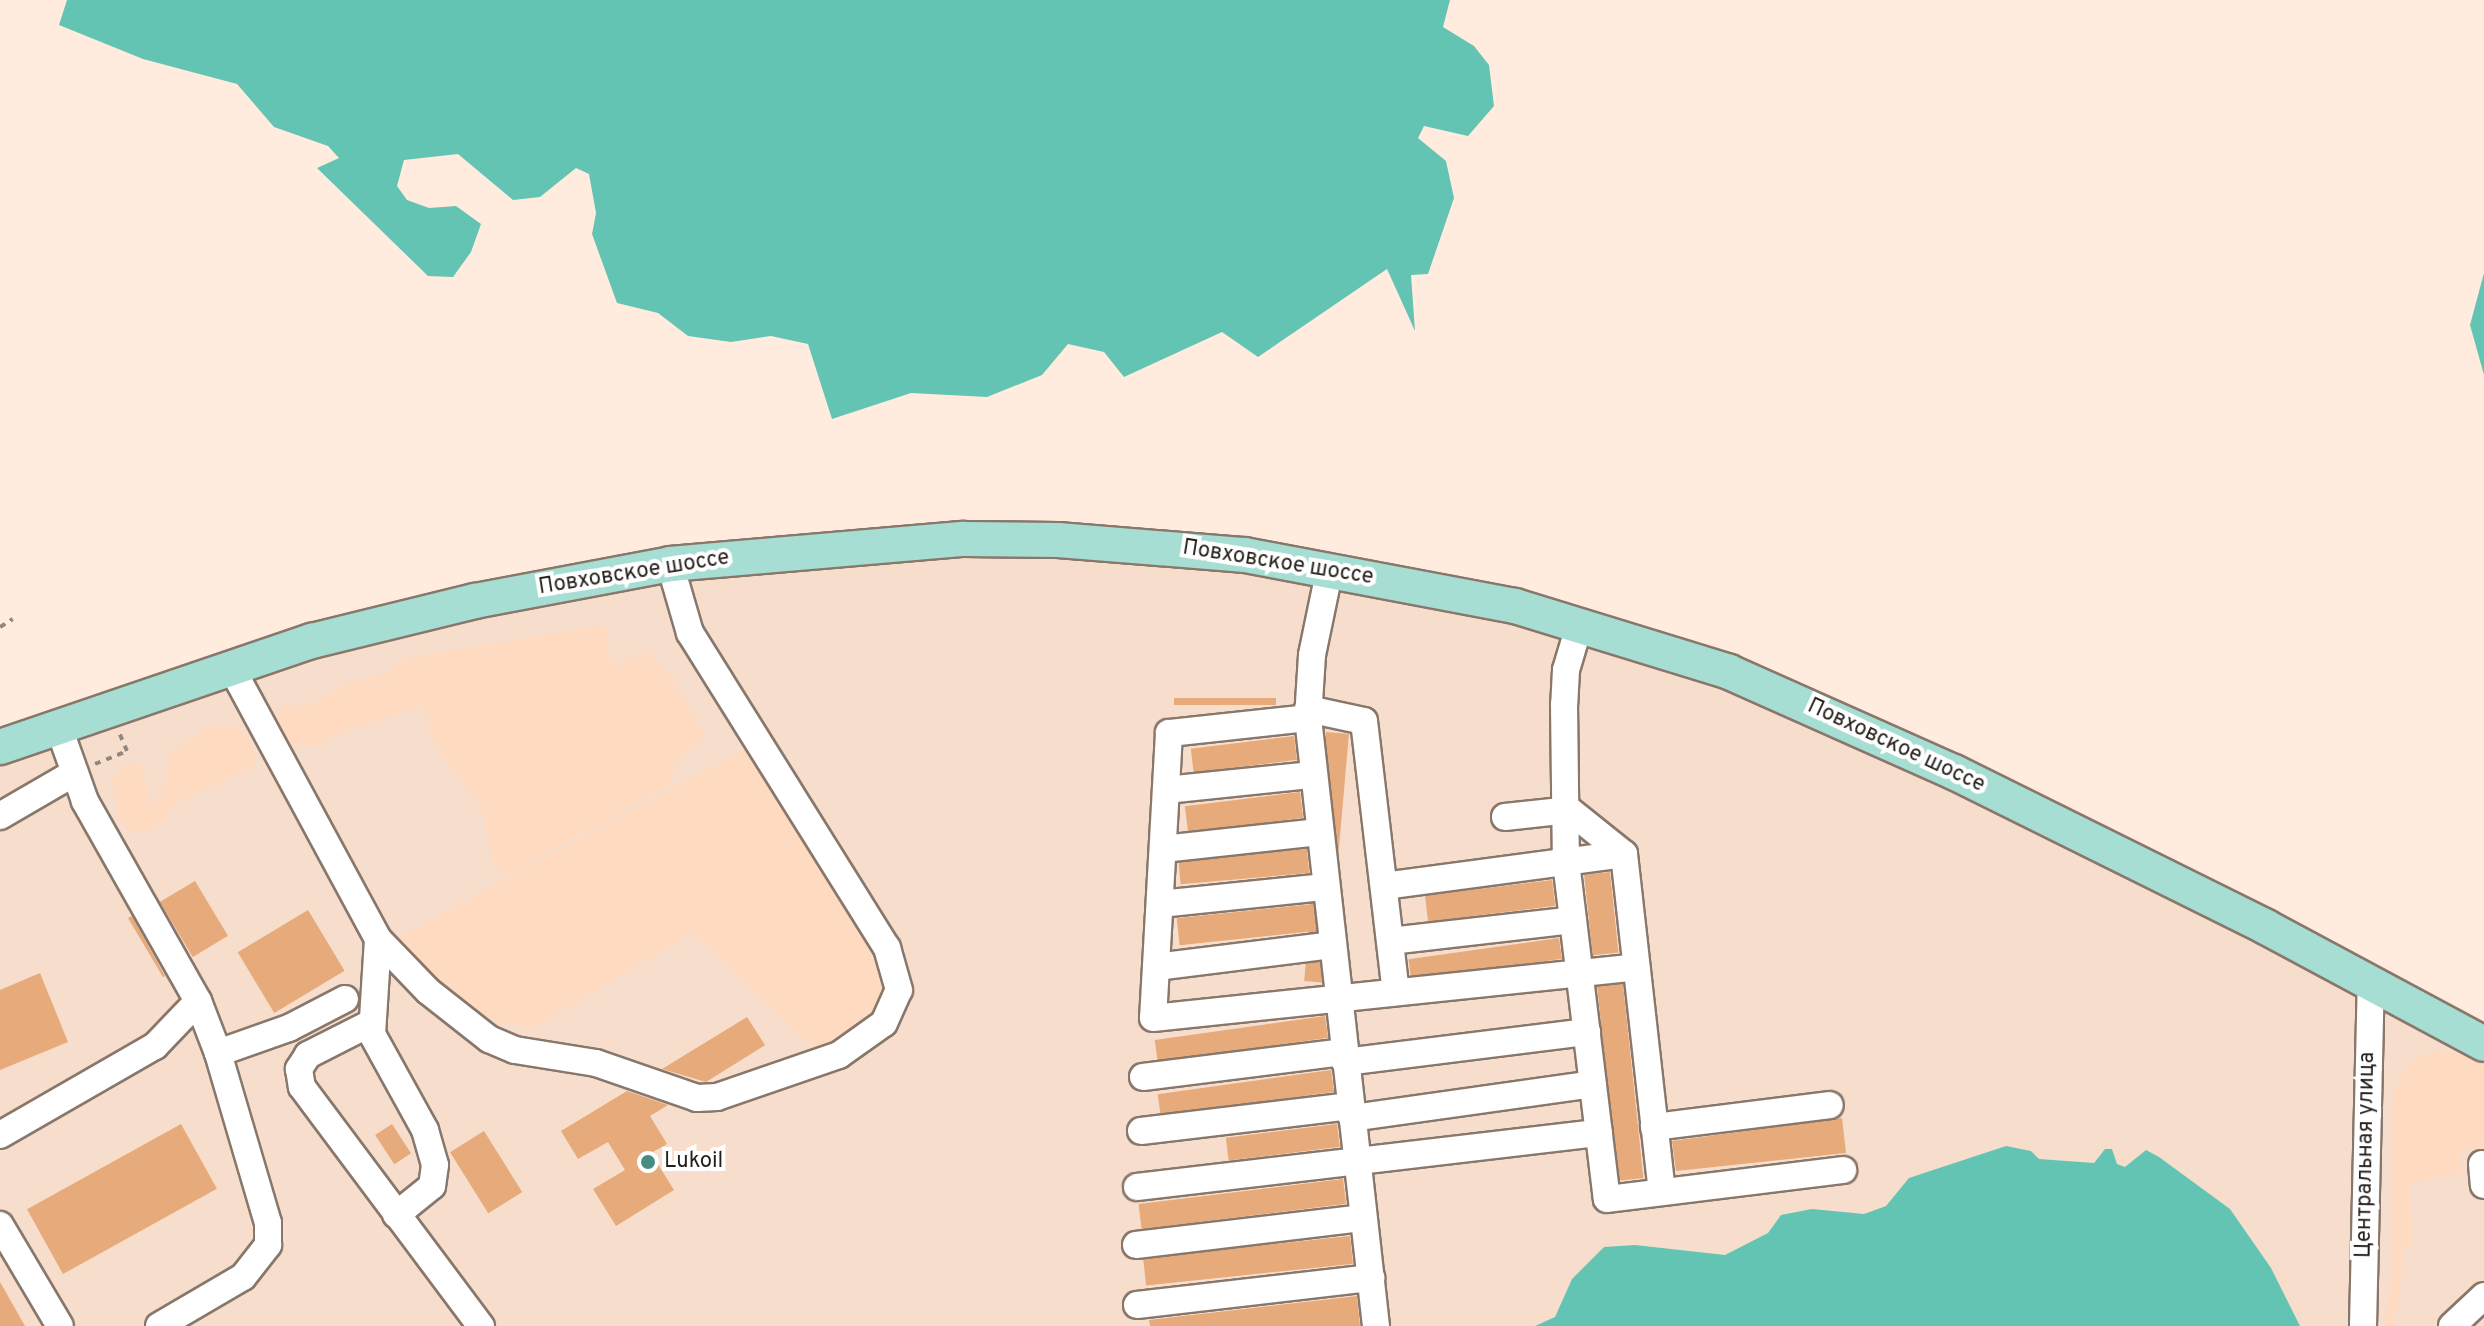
<!DOCTYPE html>
<meta charset="utf-8">
<style>
body{margin:0}
#map{position:relative;width:2484px;height:1326px;overflow:hidden;background:#ffecde;font-family:Overpass,sans-serif}
div>[style]{position:absolute}
[style*='--x']{left:calc(var(--x)*1px);top:calc(var(--y)*1px);width:calc(var(--w)*1px);rotate:calc(var(--a)*1deg)}
.built>*{inset:0;background:#f7ddcb}
.green>*{inset:0;background:#fedac0}
.water>*{inset:0;background:#64c4b4}
.building>*{inset:0;background:#e6aa7b;transform-origin:0 0}
.path>*{height:4px;margin-top:-2px;transform-origin:0;background:repeating-linear-gradient(90deg,#93867c 0 6px,transparent 0 12px)}
.roads{filter:drop-shadow(2px 0 #88776b) drop-shadow(-2px 0 #88776b) drop-shadow(0 2px #88776b) drop-shadow(0 -2px #88776b)}
.minor>*{height:26px;margin:-13px;padding:0 13px;transform-origin:13px;border-radius:13px;background:#fff}
.major>*{height:34px;margin:-17px;padding:0 17px;transform-origin:17px;border-radius:17px;background:#a6ded4}
.dots>*{width:22px;height:22px;translate:-50% -50%;box-sizing:border-box;border:4px solid #fff;border-radius:50%}
span{translate:-50% -50%;white-space:nowrap;text-align:center;line-height:1.15;-webkit-text-stroke:8px #fff;paint-order:stroke}
.street-label{font-size:22px;color:#241e19}
.poi-label{font-size:22px;color:#241e19}
.left{translate:0 -50%;text-align:left}
</style>
<div id="map">
<div class="built">
<div style="clip-path:polygon(1173px 547px,1657px 647px,2484px 1044px,2484px 1326px,0 1326px,0 747px,58px 725px,670px 564px)"></div>
</div>
<div class="green">
<div style="clip-path:polygon(598px 626px,607px 629px,609px 655px,615px 665px,644px 651px,671px 677px,704px 731px,704px 739px,679px 758px,670px 785px,513px 872px,505px 874px,493px 866px,483px 812px,435px 743px,423px 706px,344px 731px,314px 747px,288px 744px,280px 732px,278px 712px,284px 706px,310px 704px,351px 682px,380px 676px,408px 658px)"></div>
<div style="clip-path:polygon(208px 726px,234px 726px,245px 735px,256px 754px,253px 768px,183px 799px,153px 830px,133px 832px,119px 817px,111px 778px,133px 762px,142px 767px,152px 807px,163px 792px,170px 753px)"></div>
<div style="clip-path:polygon(744px 749px,881px 968px,883px 991px,874px 1015px,843px 1041px,825px 1047px,806px 1042px,693px 933px,533px 1028px,500px 1023px,474px 1009px,435px 979px,396px 939px)"></div>
<div style="clip-path:polygon(2434px 1051px,2462px 1053px,2484px 1065px,2484px 1149px,2460px 1151px,2461px 1173px,2410px 1184px,2411px 1246px,2404px 1247px,2395px 1326px,2384px 1326px,2393px 1276px,2393px 1093px,2409px 1062px)"></div>
</div>
<div class="water">
<div style="clip-path:polygon(67px 0,1450px 0,1443px 27px,1474px 46px,1489px 65px,1494px 106px,1468px 136px,1424px 126px,1418px 138px,1446px 161px,1454px 198px,1428px 274px,1411px 275px,1415px 331px,1387px 269px,1258px 357px,1222px 332px,1124px 377px,1104px 352px,1068px 344px,1042px 375px,987px 397px,911px 393px,832px 419px,808px 344px,771px 336px,731px 342px,688px 336px,658px 313px,617px 303px,592px 234px,596px 213px,589px 174px,576px 168px,540px 197px,513px 200px,458px 154px,404px 160px,397px 186px,407px 200px,429px 208px,456px 206px,481px 224px,471px 252px,453px 277px,428px 276px,317px 168px,339px 158px,328px 146px,274px 127px,237px 84px,143px 59px,59px 25px)"></div>
<div style="clip-path:polygon(2484px 273px,2484px 375px,2470px 325px)"></div>
<div style="clip-path:polygon(2006px 1146px,2031px 1151px,2039px 1159px,2094px 1163px,2105px 1149px,2112px 1149px,2117px 1164px,2125px 1167px,2146px 1150px,2159px 1157px,2230px 1209px,2271px 1268px,2300px 1326px,1535px 1326px,1555px 1317px,1572px 1279px,1604px 1247px,1635px 1245px,1725px 1255px,1768px 1233px,1781px 1215px,1812px 1209px,1864px 1214px,1886px 1206px,1909px 1178px)"></div>
</div>
<div class="building">
<div style="left:1276px;top:698px;width:7px;height:102px;rotate:90deg"></div>
<div style="left:1326px;top:732px;width:23px;height:250px;rotate:5deg"></div>
<div style="left:1294px;top:736px;width:24px;height:104px;rotate:83deg"></div>
<div style="left:1300px;top:792px;width:26px;height:116px;rotate:83deg"></div>
<div style="left:1307px;top:849px;width:24px;height:129px;rotate:85deg"></div>
<div style="left:1610px;top:872px;width:81px;height:26px;rotate:84deg"></div>
<div style="left:1552px;top:880px;width:26px;height:128px;rotate:83deg"></div>
<div style="left:195px;top:881px;width:64px;height:41px;rotate:59deg"></div>
<div style="left:1313px;top:904px;width:27px;height:137px;rotate:84deg"></div>
<div style="left:308px;top:910px;width:71px;height:82px;rotate:59deg"></div>
<div style="clip-path:polygon(132px 916px,165px 976px,163px 977px,128px 918px)"></div>
<div style="left:1559px;top:938px;width:21px;height:152px;rotate:82deg"></div>
<div style="clip-path:polygon(40px 973px,68px 1042px,0 1070px,0 990px)"></div>
<div style="left:1623px;top:984px;width:195px;height:26px;rotate:84deg"></div>
<div style="left:1325px;top:1016px;width:22px;height:172px;rotate:82deg"></div>
<div style="clip-path:polygon(747px 1017px,765px 1045px,706px 1082px,662px 1069px)"></div>
<div style="left:1331px;top:1070px;width:22px;height:175px;rotate:82deg"></div>
<div style="clip-path:polygon(627px 1091px,668px 1105px,650px 1116px,667px 1144px,651px 1153px,674px 1190px,616px 1226px,593px 1189px,625px 1170px,608px 1142px,578px 1159px,561px 1131px)"></div>
<div style="clip-path:polygon(1842px 1118px,1846px 1153px,1676px 1171px,1672px 1141px)"></div>
<div style="left:181px;top:1124px;width:74px;height:176px;rotate:61deg"></div>
<div style="left:392px;top:1124px;width:35px;height:20px;rotate:57deg"></div>
<div style="left:1337px;top:1124px;width:23px;height:112px;rotate:83deg"></div>
<div style="left:484px;top:1131px;width:72px;height:40px;rotate:58deg"></div>
<div style="left:1343px;top:1179px;width:25px;height:206px;rotate:83deg"></div>
<div style="left:1350px;top:1236px;width:28px;height:208px;rotate:84deg"></div>
<div style="clip-path:polygon(0 1282px,25px 1326px,0 1326px)"></div>
<div style="clip-path:polygon(1357px 1296px,1360px 1326px,1150px 1326px,1149px 1320px)"></div>
</div>
<div class="path">
<div style="--x:0;--y:627;--w:15;--a:-32"></div>
<div style="--x:95;--y:764;--w:35;--a:-22"></div>
<div style="--x:127;--y:751;--w:21;--a:-113"></div>
</div>
<div class="roads">
<div class="minor">
<div style="--x:1330;--y:568;--w:89;--a:101.7"></div>
<div style="--x:1312;--y:655;--w:63;--a:93.6"></div>
<div style="--x:1308;--y:718;--w:612;--a:83.62"></div>
<div style="--x:1580;--y:623;--w:49;--a:106.6"></div>
<div style="--x:1566;--y:670;--w:34;--a:93"></div>
<div style="--x:1564;--y:704;--w:158;--a:89.3"></div>
<div style="--x:1566;--y:862;--w:339;--a:83.1"></div>
<div style="--x:1607;--y:1199;--w:238;--a:-7"></div>
<div style="--x:231;--y:667;--w:309;--a:61.6"></div>
<div style="--x:378;--y:939;--w:72;--a:46.1"></div>
<div style="--x:428;--y:991;--w:78;--a:38.2"></div>
<div style="--x:489;--y:1039;--w:28;--a:23"></div>
<div style="--x:515;--y:1050;--w:82;--a:9.1"></div>
<div style="--x:596;--y:1063;--w:107;--a:19.1"></div>
<div style="--x:697;--y:1098;--w:20;--a:-3"></div>
<div style="--x:717;--y:1097;--w:129;--a:-19"></div>
<div style="--x:839;--y:1055;--w:55;--a:-35.4"></div>
<div style="--x:884;--y:1023;--w:36;--a:-66"></div>
<div style="--x:899;--y:990;--w:44;--a:-105.9"></div>
<div style="--x:887;--y:948;--w:372;--a:-122"></div>
<div style="--x:690;--y:633;--w:72;--a:-106.2"></div>
<div style="--x:1308;--y:709;--w:57;--a:12.1"></div>
<div style="--x:1364;--y:721;--w:273;--a:83.3"></div>
<div style="--x:1308;--y:718;--w:140;--a:173.8"></div>
<div style="--x:1169;--y:733;--w:285;--a:93.2"></div>
<div style="--x:1153;--y:1018;--w:486;--a:-6"></div>
<div style="--x:1166;--y:790;--w:147;--a:-5.9"></div>
<div style="--x:0;--y:816;--w:86;--a:-30.2"></div>
<div style="--x:1505;--y:817;--w:64;--a:-6.2"></div>
<div style="--x:1569;--y:810;--w:70;--a:38.7"></div>
<div style="--x:1624;--y:854;--w:340;--a:83.6"></div>
<div style="--x:1163;--y:849;--w:157;--a:-6.2"></div>
<div style="--x:1384;--y:886;--w:242;--a:-7.6"></div>
<div style="--x:1160;--y:904;--w:166;--a:-5.9"></div>
<div style="--x:378;--y:939;--w:95;--a:93.6"></div>
<div style="--x:372;--y:1034;--w:110;--a:61.1"></div>
<div style="--x:425;--y:1130;--w:36;--a:74"></div>
<div style="--x:435;--y:1165;--w:21;--a:98"></div>
<div style="--x:432;--y:1186;--w:46;--a:141.1"></div>
<div style="--x:1390;--y:941;--w:184;--a:-6.5"></div>
<div style="--x:1156;--y:967;--w:177;--a:-7.1"></div>
<div style="--x:371;--y:1023;--w:71;--a:153.1"></div>
<div style="--x:308;--y:1055;--w:17;--a:123"></div>
<div style="--x:299;--y:1069;--w:18;--a:81"></div>
<div style="--x:302;--y:1087;--w:299;--a:53.2"></div>
<div style="--x:218;--y:1053;--w:75;--a:-19.4"></div>
<div style="--x:289;--y:1028;--w:63;--a:-27.4"></div>
<div style="--x:1345;--y:1062;--w:244;--a:-7.1"></div>
<div style="--x:1143;--y:1077;--w:203;--a:-7.1"></div>
<div style="--x:1352;--y:1118;--w:243;--a:-8"></div>
<div style="--x:1654;--y:1127;--w:177;--a:-7.1"></div>
<div style="--x:1141;--y:1131;--w:211;--a:-6.8"></div>
<div style="--x:0;--y:1135;--w:179;--a:-29.9"></div>
<div style="--x:155;--y:1046;--w:62;--a:-46.3"></div>
<div style="--x:198;--y:1001;--w:230;--a:-119.5"></div>
<div style="--x:85;--y:801;--w:81;--a:-109.6"></div>
<div style="--x:2482;--y:1164;--w:21;--a:85"></div>
<div style="--x:1137;--y:1187;--w:465;--a:-6.7"></div>
<div style="--x:0;--y:1225;--w:117;--a:59.3"></div>
<div style="--x:1136;--y:1245;--w:229;--a:-6.8"></div>
<div style="--x:1137;--y:1305;--w:236;--a:-6.6"></div>
<div style="--x:159;--y:1326;--w:97;--a:-30.3"></div>
<div style="--x:243;--y:1277;--w:41;--a:-52"></div>
<div style="--x:268;--y:1245;--w:22;--a:-90"></div>
<div style="--x:268;--y:1223;--w:177;--a:-106.4"></div>
<div style="--x:218;--y:1053;--w:56;--a:-111"></div>
<div style="--x:2363;--y:1326;--w:343;--a:-88.7"></div>
<div style="--x:2452;--y:1326;--w:44;--a:-43.2"></div>
</div>
<div class="major">
<div style="--x:0;--y:747;--w:330;--a:-18.8"></div>
<div style="--x:312;--y:641;--w:168;--a:-13.8"></div>
<div style="--x:475;--y:601;--w:198;--a:-10.7"></div>
<div style="--x:670;--y:564;--w:295;--a:-4.9"></div>
<div style="--x:964;--y:539;--w:94;--a:0.6"></div>
<div style="--x:1058;--y:540;--w:188;--a:4.6"></div>
<div style="--x:1245;--y:555;--w:275;--a:10.7"></div>
<div style="--x:1515;--y:606;--w:224;--a:17.1"></div>
<div style="--x:1729;--y:672;--w:246;--a:24"></div>
<div style="--x:1954;--y:772;--w:348;--a:26.4"></div>
<div style="--x:2266;--y:927;--w:247;--a:28.2"></div>
</div>
</div>
<div class="dots">
<div style="left:648px;top:1162px;background:#498d82"></div>
</div>
<div class="street-label">
<span style="left:1278px;top:563px;rotate:9deg">Повховское шоссе</span>
<span style="left:634px;top:573px;rotate:-9deg">Повховское шоссе</span>
<span style="left:1896px;top:746px;rotate:25deg">Повховское шоссе</span>
<span style="left:2366px;top:1155px;rotate:-89deg">Центральная улица</span>
</div>
<div class="poi-label">
<span class="left" style="left:664px;top:1162px">Lukoil</span>
</div>
</div>
